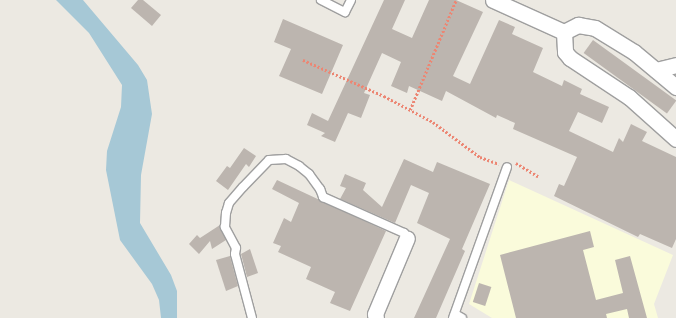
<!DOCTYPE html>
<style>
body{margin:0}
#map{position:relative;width:676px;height:318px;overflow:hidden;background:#ece9e2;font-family:"Public Sans",sans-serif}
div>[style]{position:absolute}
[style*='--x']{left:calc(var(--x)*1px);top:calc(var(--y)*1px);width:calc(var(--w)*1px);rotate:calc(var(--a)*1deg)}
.education>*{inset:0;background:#fafbdb}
.water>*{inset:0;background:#a6c8d6}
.building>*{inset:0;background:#bcb5af;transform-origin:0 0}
.path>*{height:2.5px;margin-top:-1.25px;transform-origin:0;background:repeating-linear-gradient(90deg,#ec8673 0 2px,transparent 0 4px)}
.roads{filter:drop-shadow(1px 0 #9f9f9f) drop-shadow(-1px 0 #9f9f9f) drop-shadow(0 1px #9f9f9f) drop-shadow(0 -1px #9f9f9f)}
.service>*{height:8px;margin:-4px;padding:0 4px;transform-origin:4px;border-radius:4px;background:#fff}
.minor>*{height:15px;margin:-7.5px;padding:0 7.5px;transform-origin:7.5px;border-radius:7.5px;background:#fff}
span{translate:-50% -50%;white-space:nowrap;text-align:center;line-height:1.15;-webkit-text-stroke:3px #fff;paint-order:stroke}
</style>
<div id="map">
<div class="education">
<div style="clip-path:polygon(509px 180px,673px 255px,654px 304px,658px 318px,492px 318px,469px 304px)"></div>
</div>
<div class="water">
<div style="clip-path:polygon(56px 0,83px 0,138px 65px,147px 80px,152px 114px,141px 175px,140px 223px,171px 275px,177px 291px,177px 318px,161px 318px,159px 300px,152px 284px,120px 240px,106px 170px,107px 151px,121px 107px,122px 85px,89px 33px)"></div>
</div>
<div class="building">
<div style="clip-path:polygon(138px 0,143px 0,161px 15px,152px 26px,131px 8px)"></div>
<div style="clip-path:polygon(384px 0,405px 0,392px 29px,412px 38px,429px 0,456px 0,483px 12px,453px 76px,470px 84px,499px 20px,515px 27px,512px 34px,543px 48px,533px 72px,562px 86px,564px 80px,582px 89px,580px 94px,609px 107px,602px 123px,578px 112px,569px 131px,613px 152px,619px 138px,623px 142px,631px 124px,647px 132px,642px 141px,676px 157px,676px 239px,672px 248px,640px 234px,638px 237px,554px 196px,559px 184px,564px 186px,577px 157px,513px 129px,515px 123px,497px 115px,496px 118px,446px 91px,442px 101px,409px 86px,407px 93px,391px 86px,401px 62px,382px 53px,364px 93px,370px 95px,361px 118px,348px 113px,335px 142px,321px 136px,325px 133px,307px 125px,312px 113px,328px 121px)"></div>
<div style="clip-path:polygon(283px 19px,343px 45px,322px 94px,279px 76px,291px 49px,274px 42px)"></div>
<div style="left:593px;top:40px;width:103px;height:16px;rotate:36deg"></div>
<div style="clip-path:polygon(244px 148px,256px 156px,249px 167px,246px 164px,228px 190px,216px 181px,227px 166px,230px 168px)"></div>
<div style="clip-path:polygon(404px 159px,433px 172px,437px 162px,490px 184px,462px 249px,465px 251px,436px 318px,414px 318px,450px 239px,417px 223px,429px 193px,411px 185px,395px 223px,340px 199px,346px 188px,340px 186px,345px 174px,366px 183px,363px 190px,382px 207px)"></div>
<div style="clip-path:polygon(277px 180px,386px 231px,350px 311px,330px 303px,335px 292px,306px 279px,311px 267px,278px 252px,281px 246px,273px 243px,284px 218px,291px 222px,299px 203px,272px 189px)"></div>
<div style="clip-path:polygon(220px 225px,226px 240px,212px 249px,210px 241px,199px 254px,189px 244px,197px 235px,200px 238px)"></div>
<div style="clip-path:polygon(590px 231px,594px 247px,583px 250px,596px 300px,623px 293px,615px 260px,630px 256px,647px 318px,629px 318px,627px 309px,606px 314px,607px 318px,516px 318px,500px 255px)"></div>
<div style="clip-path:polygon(250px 249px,258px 273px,247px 277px,241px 254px)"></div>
<div style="clip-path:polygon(230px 256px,238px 286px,226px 291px,216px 260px)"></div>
<div style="left:479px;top:283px;width:13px;height:20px;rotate:18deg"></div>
</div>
<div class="path">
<div style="--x:303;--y:60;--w:89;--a:24"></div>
<div style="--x:384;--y:96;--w:55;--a:28"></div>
<div style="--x:433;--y:122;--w:59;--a:36.7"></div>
<div style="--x:480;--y:157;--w:20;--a:20"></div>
<div style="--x:410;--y:110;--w:119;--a:-67.3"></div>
<div style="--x:516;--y:163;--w:26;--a:31"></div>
</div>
<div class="roads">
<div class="service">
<div style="--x:321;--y:0;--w:27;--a:27"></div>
<div style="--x:345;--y:12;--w:13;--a:-63"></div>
<div style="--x:455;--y:314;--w:8;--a:30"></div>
<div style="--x:252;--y:318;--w:66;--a:-104.9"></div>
<div style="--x:235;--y:254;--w:6;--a:-81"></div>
<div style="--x:236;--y:248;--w:24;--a:-118"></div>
<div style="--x:225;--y:227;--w:14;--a:-86"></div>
<div style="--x:226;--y:213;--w:10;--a:-73"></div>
<div style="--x:229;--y:203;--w:21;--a:-49"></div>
<div style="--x:243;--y:187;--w:37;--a:-46"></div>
<div style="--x:269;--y:160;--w:17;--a:-3"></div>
<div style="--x:286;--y:159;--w:15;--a:28"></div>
<div style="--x:299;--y:166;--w:13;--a:39"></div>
<div style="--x:309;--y:174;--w:19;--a:54"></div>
<div style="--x:320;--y:189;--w:9;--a:69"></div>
<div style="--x:323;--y:197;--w:89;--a:24"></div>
<div style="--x:404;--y:233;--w:6;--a:59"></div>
<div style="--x:453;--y:318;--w:160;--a:-70.3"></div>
</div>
<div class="minor">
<div style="--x:493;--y:0;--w:78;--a:24.3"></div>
<div style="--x:564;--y:32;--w:16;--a:-27"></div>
<div style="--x:578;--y:25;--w:17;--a:10"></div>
<div style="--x:595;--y:28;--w:46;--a:31.6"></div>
<div style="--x:634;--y:52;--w:55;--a:39.8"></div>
<div style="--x:564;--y:32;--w:20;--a:87"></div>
<div style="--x:565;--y:52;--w:8;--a:50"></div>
<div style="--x:570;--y:58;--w:71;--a:33.5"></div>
<div style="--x:629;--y:97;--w:63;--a:41.8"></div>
<div style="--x:656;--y:70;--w:21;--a:-14"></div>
<div style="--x:376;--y:318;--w:4;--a:-104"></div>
<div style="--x:375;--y:314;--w:82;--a:-67.2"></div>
</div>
</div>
</div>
